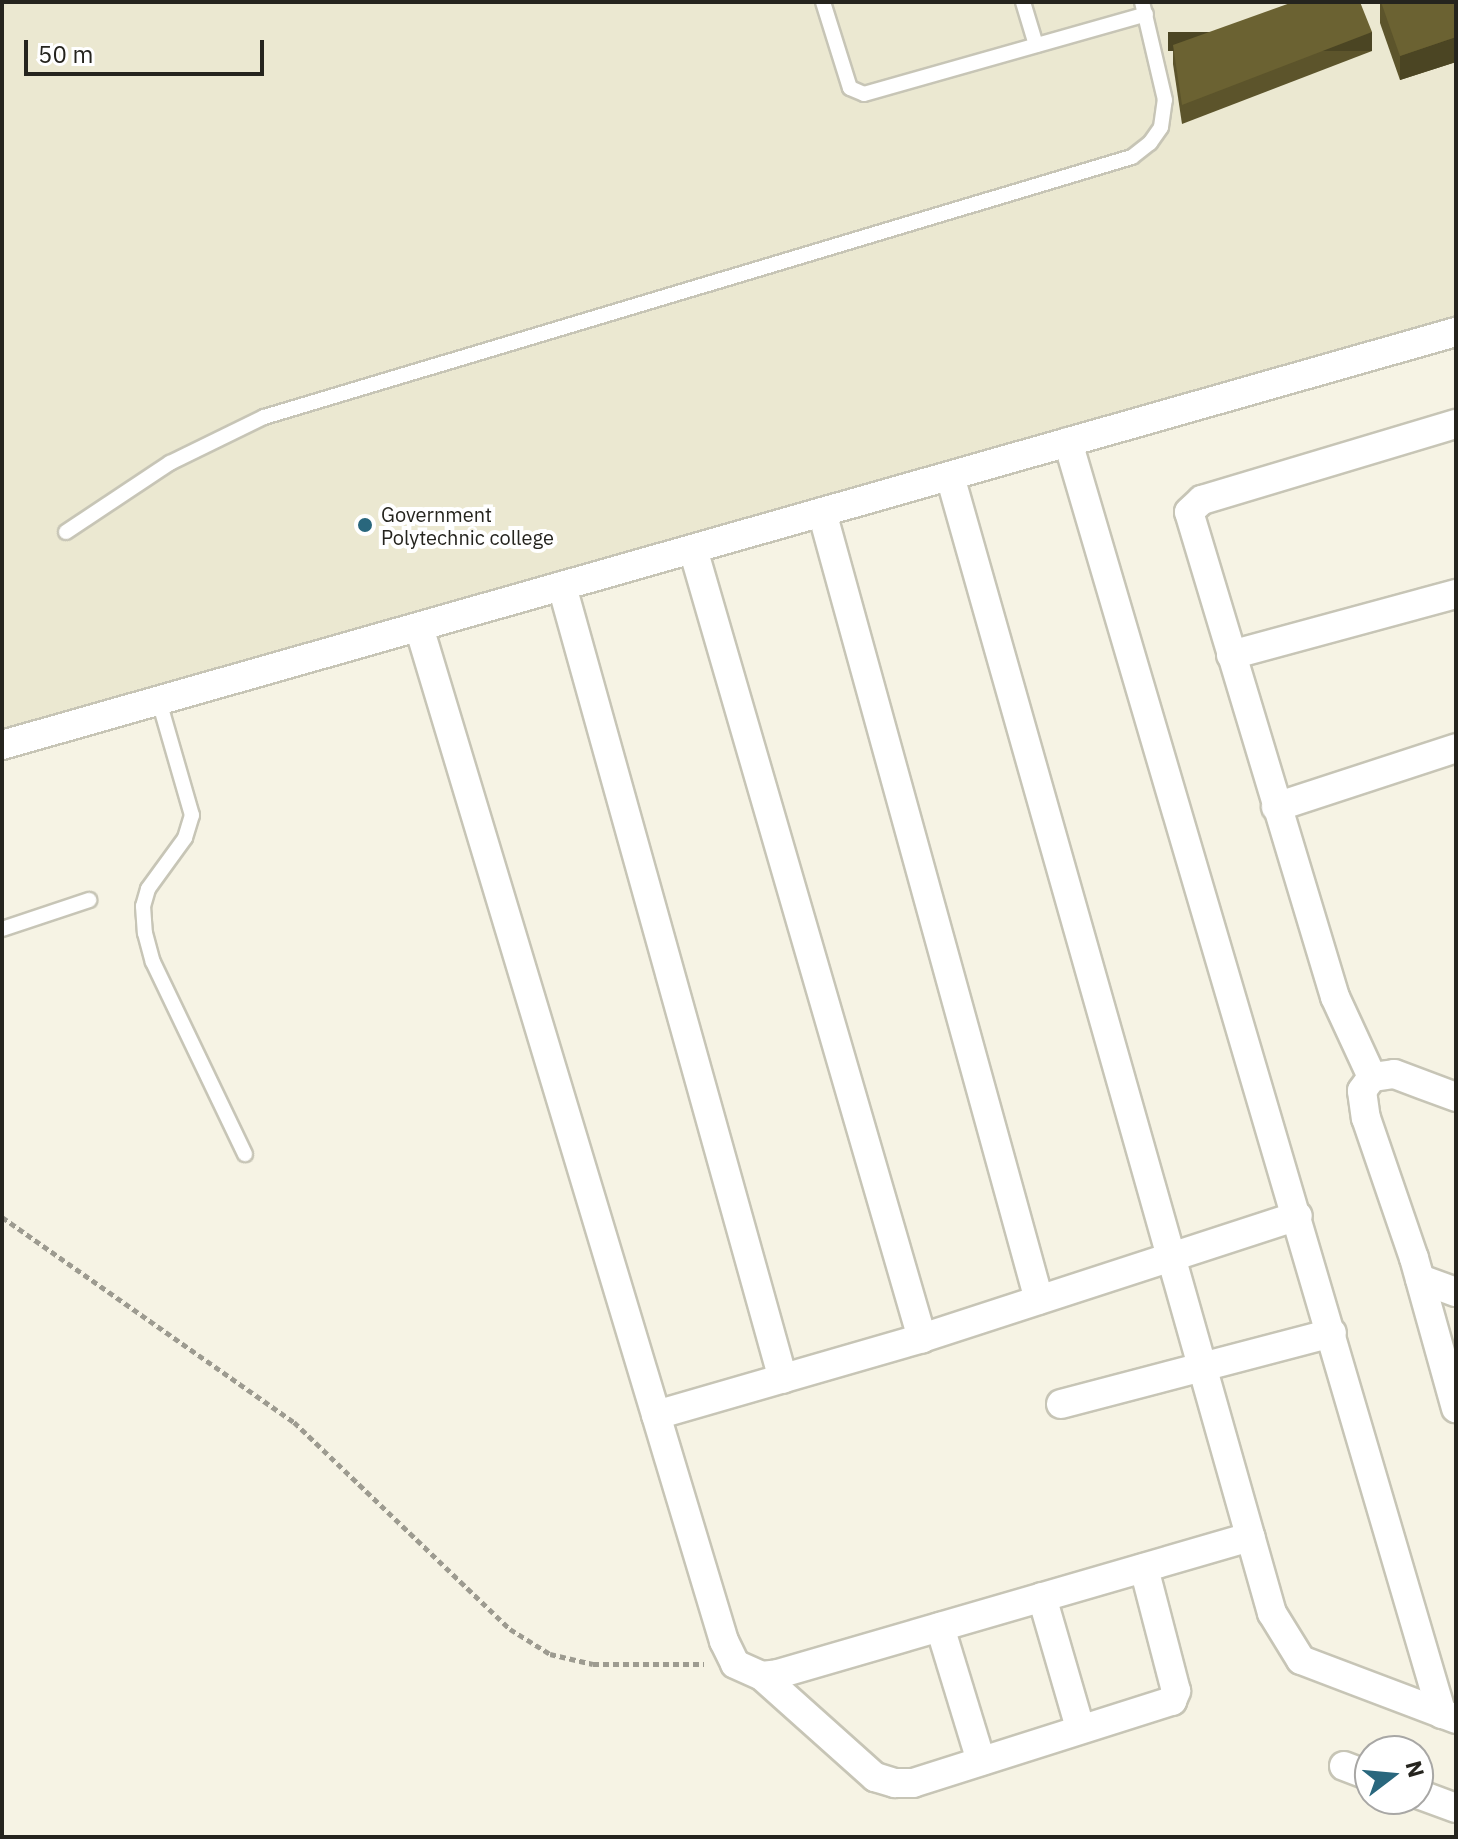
<!DOCTYPE html>
<style>
body{margin:0}
#map{position:relative;width:1458px;height:1839px;overflow:hidden;background:#f6f3e4;font-family:"IBM Plex Sans",sans-serif}
div>[style]{position:absolute}
[style*='--x']{left:calc(var(--x)*1px);top:calc(var(--y)*1px);width:calc(var(--w)*1px);rotate:calc(var(--a)*1deg)}
.built>*{inset:0;background:#ebe8d1}
.path>*{height:5px;margin-top:-2.5px;transform-origin:0;background:repeating-linear-gradient(90deg,#9d9b90 0 6px,transparent 0 10px)}
.roads{filter:drop-shadow(2px 0 #c7c5b6) drop-shadow(-2px 0 #c7c5b6) drop-shadow(0 2px #c7c5b6) drop-shadow(0 -2px #c7c5b6)}
.lane>*{height:14px;margin:-7px;padding:0 7px;transform-origin:7px;border-radius:7px;background:#fff}
.street>*{height:28px;margin:-14px;padding:0 14px;transform-origin:14px;border-radius:14px;background:#fff}
.wall>*{inset:0;background:#5c542b}
.shaded-wall>*{inset:0;background:#4b4523;transform-origin:0 0}
.building>*{inset:0;background:#6b6232}
.dots>*{width:22px;height:22px;translate:-50% -50%;box-sizing:border-box;border:4px solid #fff;border-radius:50%}
span{translate:-50% -50%;white-space:nowrap;text-align:center;line-height:1.15;-webkit-text-stroke:8px #fff;paint-order:stroke}
.poi-label{font-size:20px;color:#25241e}
.left{translate:0 -50%;text-align:left}
.frame{position:absolute;inset:0;border:4px solid #25241e;pointer-events:none}
.north{position:absolute;left:1354px;top:1735px;width:80px;height:80px;box-sizing:border-box;background:#fff;border:2px solid #a8a7a5;border-radius:50%;rotate:74deg;font-size:22px;font-weight:700;line-height:32px;text-align:center;color:#25241e}
.north::after{content:'';display:block;margin:auto;width:28px;height:36px;background:#29677d;clip-path:polygon(50% 0,100% 100%,50% 72%,0 100%)}
.scale{position:absolute;left:24px;top:40px;width:240px;height:36px;box-sizing:border-box;border:4px solid #25241e;border-top:0;padding-left:10px;font-size:24px;line-height:28px;white-space:nowrap;color:#25241e;-webkit-text-stroke:6px #fff;paint-order:stroke}
</style>
<div id="map">
<div class="built">
<div style="clip-path:polygon(2px 2px,1456px 2px,1456px 317px,2px 734px)"></div>
</div>
<div class="path">
<div style="--x:2;--y:1217;--w:357;--a:35.1"></div>
<div style="--x:294;--y:1422;--w:299;--a:43.8"></div>
<div style="--x:510;--y:1629;--w:47;--a:32"></div>
<div style="--x:550;--y:1654;--w:44;--a:13.1"></div>
<div style="--x:593;--y:1664;--w:111;--a:0"></div>
</div>
<div class="roads">
<div class="lane">
<div style="--x:823;--y:2;--w:90;--a:72.6"></div>
<div style="--x:850;--y:88;--w:15;--a:23"></div>
<div style="--x:864;--y:94;--w:293;--a:-15.8"></div>
<div style="--x:1023;--y:2;--w:45;--a:73.2"></div>
<div style="--x:66;--y:532;--w:125;--a:-33.6"></div>
<div style="--x:170;--y:463;--w:105;--a:-26.1"></div>
<div style="--x:264;--y:417;--w:906;--a:-16.68"></div>
<div style="--x:1132;--y:157;--w:23;--a:-38"></div>
<div style="--x:1150;--y:143;--w:19;--a:-55"></div>
<div style="--x:1161;--y:127;--w:27;--a:-82"></div>
<div style="--x:1165;--y:100;--w:101;--a:-103.2"></div>
<div style="--x:159;--y:701;--w:119;--a:73.9"></div>
<div style="--x:192;--y:815;--w:24;--a:107"></div>
<div style="--x:185;--y:838;--w:63;--a:126"></div>
<div style="--x:148;--y:889;--w:18;--a:106"></div>
<div style="--x:143;--y:906;--w:27;--a:86"></div>
<div style="--x:145;--y:933;--w:30;--a:75"></div>
<div style="--x:153;--y:962;--w:213;--a:64.4"></div>
<div style="--x:2;--y:929;--w:92;--a:-18.4"></div>
</div>
<div class="street">
<div style="--x:1068;--y:442;--w:1326;--a:73.62"></div>
<div style="--x:950;--y:476;--w:1182;--a:74.19"></div>
<div style="--x:1272;--y:1613;--w:55;--a:58.3"></div>
<div style="--x:1301;--y:1660;--w:166;--a:20.8"></div>
<div style="--x:822;--y:512;--w:817;--a:74.6"></div>
<div style="--x:693;--y:549;--w:822;--a:73.82"></div>
<div style="--x:562;--y:586;--w:823;--a:74.43"></div>
<div style="--x:419;--y:627;--w:1059;--a:73.26"></div>
<div style="--x:724;--y:1641;--w:25;--a:64"></div>
<div style="--x:735;--y:1664;--w:30;--a:24"></div>
<div style="--x:762;--y:1676;--w:16;--a:-7"></div>
<div style="--x:778;--y:1674;--w:492;--a:-16.2"></div>
<div style="--x:1231;--y:655;--w:233;--a:-15.2"></div>
<div style="--x:2;--y:745;--w:1512;--a:-15.86"></div>
<div style="--x:1276;--y:807;--w:189;--a:-18.1"></div>
<div style="--x:1372;--y:1077;--w:88;--a:-114.8"></div>
<div style="--x:1335;--y:997;--w:506;--a:-106.75"></div>
<div style="--x:1189;--y:512;--w:18;--a:-43"></div>
<div style="--x:1202;--y:500;--w:265;--a:-16.7"></div>
<div style="--x:1456;--y:1097;--w:66;--a:-159.6"></div>
<div style="--x:1394;--y:1074;--w:22;--a:172"></div>
<div style="--x:1372;--y:1077;--w:17;--a:126"></div>
<div style="--x:1362;--y:1091;--w:27;--a:82"></div>
<div style="--x:1366;--y:1118;--w:148;--a:71.1"></div>
<div style="--x:1414;--y:1258;--w:156;--a:74.4"></div>
<div style="--x:1420;--y:1279;--w:38;--a:20"></div>
<div style="--x:1061;--y:1404;--w:280;--a:-14.7"></div>
<div style="--x:656;--y:1415;--w:277;--a:-16.1"></div>
<div style="--x:922;--y:1338;--w:395;--a:-18"></div>
<div style="--x:1042;--y:1597;--w:136;--a:73.8"></div>
<div style="--x:940;--y:1627;--w:140;--a:73"></div>
<div style="--x:762;--y:1676;--w:152;--a:41.8"></div>
<div style="--x:875;--y:1777;--w:21;--a:17"></div>
<div style="--x:895;--y:1783;--w:18;--a:0"></div>
<div style="--x:913;--y:1783;--w:272;--a:-17.6"></div>
<div style="--x:1172;--y:1701;--w:11;--a:-68"></div>
<div style="--x:1176;--y:1691;--w:127;--a:-104.6"></div>
<div style="--x:1344;--y:1766;--w:28;--a:21"></div>
<div style="--x:1418;--y:1794;--w:40;--a:20.2"></div>
</div>
</div>
<div class="wall">
<div style="clip-path:polygon(1380px 2px,1456px 2px,1456px 62px,1400px 80px,1380px 23px)"></div>
<div style="clip-path:polygon(1173px 45px,1372px 51px,1182px 124px,1173px 64px)"></div>
</div>
<div class="shaded-wall">
<div style="left:1372px;top:32px;width:19px;height:204px;rotate:90deg"></div>
<div style="clip-path:polygon(1456px 37px,1456px 62px,1400px 80px,1400px 56px)"></div>
</div>
<div class="building">
<div style="clip-path:polygon(1293px 2px,1360px 2px,1372px 32px,1182px 105px,1173px 45px)"></div>
<div style="clip-path:polygon(1381px 2px,1456px 2px,1456px 37px,1400px 56px)"></div>
</div>
<div class="dots">
<div style="left:365px;top:525px;background:#29677d"></div>
</div>
<div class="poi-label">
<span class="left" style="left:381px;top:526px">Government<br>Polytechnic college</span>
</div>
<div class="frame"></div>
<div class="north">N</div>
<div class="scale">50 m</div>
</div>
